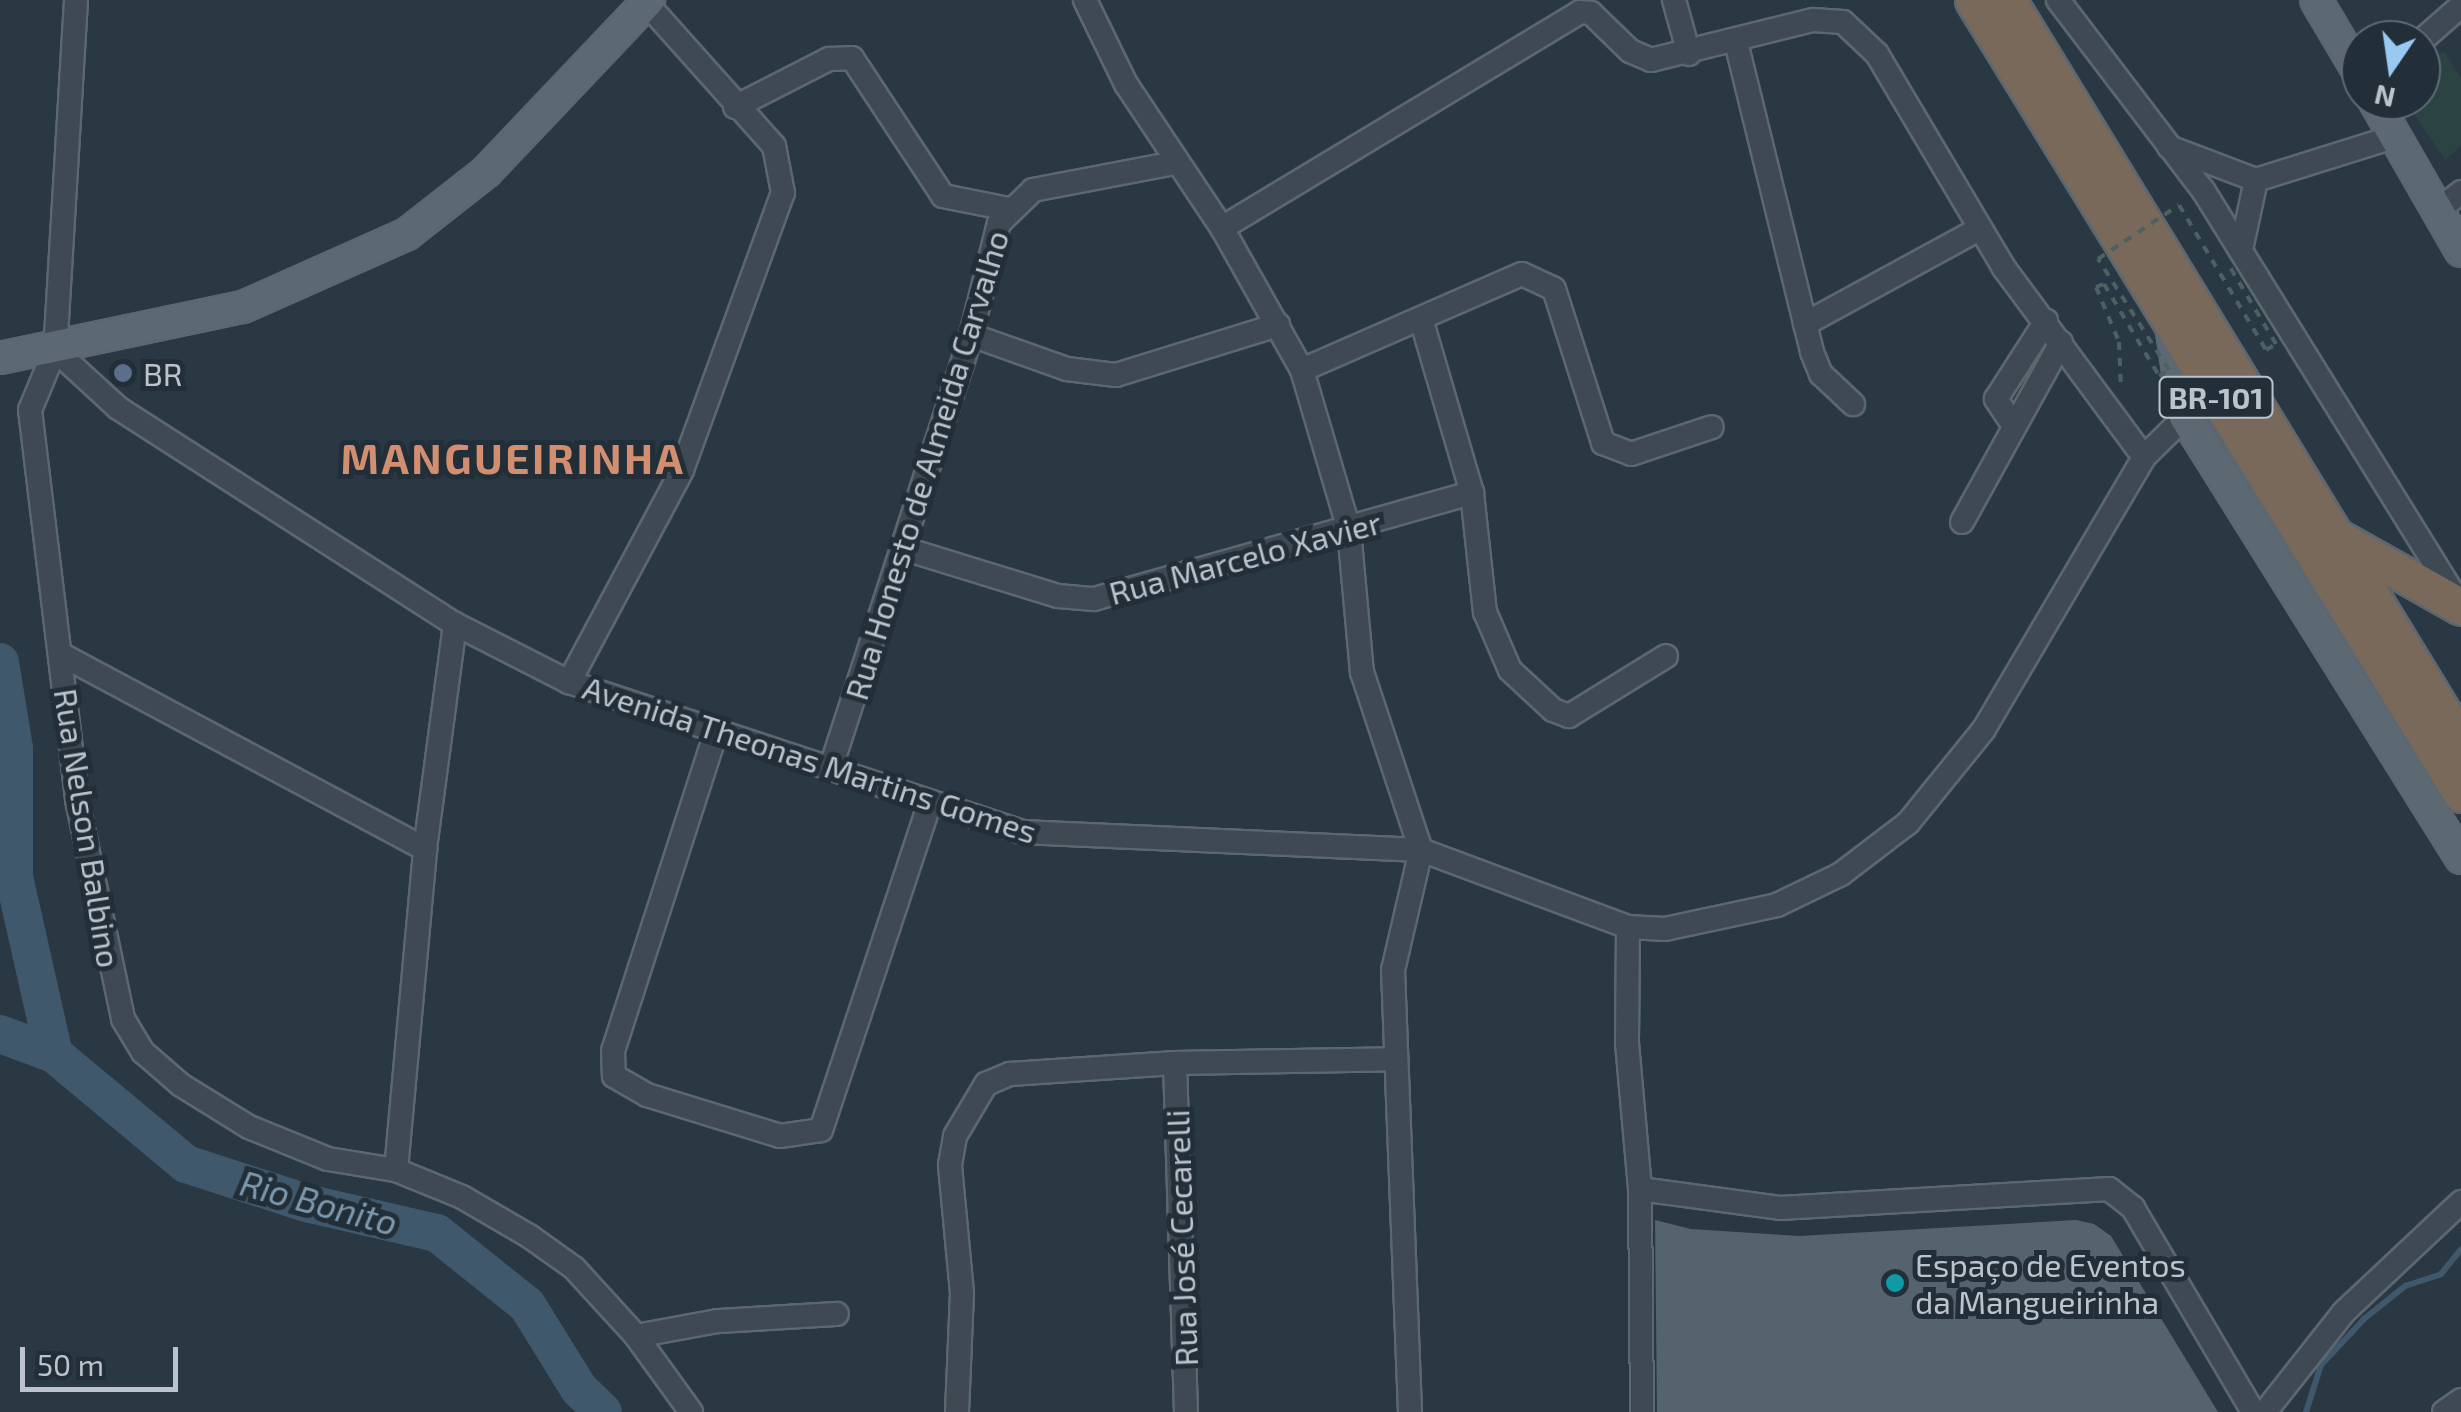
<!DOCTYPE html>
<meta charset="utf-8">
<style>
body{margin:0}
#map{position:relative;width:2461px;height:1412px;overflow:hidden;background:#293843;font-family:"Exo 2",sans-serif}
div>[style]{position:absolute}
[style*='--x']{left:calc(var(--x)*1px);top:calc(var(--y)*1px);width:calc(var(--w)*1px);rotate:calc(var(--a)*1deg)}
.green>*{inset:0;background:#2b4443}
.stream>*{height:6px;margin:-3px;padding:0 3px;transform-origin:3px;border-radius:3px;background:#40586b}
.river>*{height:38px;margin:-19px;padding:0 19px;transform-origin:19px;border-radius:19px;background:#40586b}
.building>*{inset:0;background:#55636f}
.path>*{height:4px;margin-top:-2px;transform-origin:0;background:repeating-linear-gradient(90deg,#4c6161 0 8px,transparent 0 16px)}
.roads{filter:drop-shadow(2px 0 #5c6770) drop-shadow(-2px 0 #5c6770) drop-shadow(0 2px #5c6770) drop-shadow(0 -2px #5c6770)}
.minor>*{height:22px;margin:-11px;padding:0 11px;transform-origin:11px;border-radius:11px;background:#3e4953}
.major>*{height:30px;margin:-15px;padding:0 15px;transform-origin:15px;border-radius:15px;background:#5c6872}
.highway>*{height:35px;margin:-17.5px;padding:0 17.5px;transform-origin:17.5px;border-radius:17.5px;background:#78695b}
.path-bridge>*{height:4px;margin-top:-2px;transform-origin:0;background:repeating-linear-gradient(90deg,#4c6161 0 8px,transparent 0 16px)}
.dots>*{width:28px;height:28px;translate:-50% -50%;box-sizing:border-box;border:5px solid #222e38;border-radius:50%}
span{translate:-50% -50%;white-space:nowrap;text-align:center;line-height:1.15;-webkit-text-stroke:10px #222e38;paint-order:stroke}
.shield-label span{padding:2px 8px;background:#222e38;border:2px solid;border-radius:8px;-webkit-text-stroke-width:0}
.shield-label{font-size:30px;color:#bbc4cc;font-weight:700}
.poi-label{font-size:32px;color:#bbc4cc}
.left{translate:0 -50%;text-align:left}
.street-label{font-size:32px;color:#bbc4cc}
.water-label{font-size:35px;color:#7e98ad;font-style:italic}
.district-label{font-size:42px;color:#d18e71;font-weight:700;letter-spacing:2.5px}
.north{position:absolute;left:2341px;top:20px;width:100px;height:100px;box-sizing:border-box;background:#222e38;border:2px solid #5f6a73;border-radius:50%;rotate:193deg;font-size:28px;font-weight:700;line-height:40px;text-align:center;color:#bbc4cc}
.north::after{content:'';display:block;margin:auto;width:35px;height:45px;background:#99c8f3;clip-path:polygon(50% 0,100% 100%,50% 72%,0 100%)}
.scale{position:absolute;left:20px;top:1347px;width:158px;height:45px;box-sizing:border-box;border:5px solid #bbc4cc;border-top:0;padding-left:12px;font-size:30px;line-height:35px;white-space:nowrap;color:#bbc4cc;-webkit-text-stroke:8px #222e38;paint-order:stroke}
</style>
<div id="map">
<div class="green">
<div style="clip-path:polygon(2444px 51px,2461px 78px,2461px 146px,2445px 160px,2405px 100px,2421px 100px,2421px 68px)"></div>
</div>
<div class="stream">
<div style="--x:2306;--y:1412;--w:49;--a:-72.3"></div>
<div style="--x:2321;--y:1365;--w:63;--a:-46.9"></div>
<div style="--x:2364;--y:1319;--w:53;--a:-38.8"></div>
<div style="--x:2405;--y:1286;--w:38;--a:-18"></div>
<div style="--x:2441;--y:1274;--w:32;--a:-51"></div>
</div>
<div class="river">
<div style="--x:0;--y:662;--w:87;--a:80.8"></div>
<div style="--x:14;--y:748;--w:129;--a:90"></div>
<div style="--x:14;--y:877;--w:181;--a:77.3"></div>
<div style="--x:0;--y:1034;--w:58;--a:20.3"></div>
<div style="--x:54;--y:1054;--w:172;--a:39.8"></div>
<div style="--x:186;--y:1164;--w:126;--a:18"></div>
<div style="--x:306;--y:1203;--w:134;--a:12.9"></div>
<div style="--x:437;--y:1233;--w:115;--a:38.7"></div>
<div style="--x:527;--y:1305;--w:99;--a:58.2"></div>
<div style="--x:579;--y:1389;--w:33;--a:44"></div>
</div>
<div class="building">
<div style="clip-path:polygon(1655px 1220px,1691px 1229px,1799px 1236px,2076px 1220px,2094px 1224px,2111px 1236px,2218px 1412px,1657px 1412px)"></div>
</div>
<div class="path">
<div style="--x:2096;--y:287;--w:60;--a:67.3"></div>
<div style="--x:2119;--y:342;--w:48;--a:87.6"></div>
</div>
<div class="roads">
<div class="minor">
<div style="--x:76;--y:0;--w:351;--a:93.4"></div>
<div style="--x:55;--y:350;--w:65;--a:112.6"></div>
<div style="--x:30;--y:410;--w:393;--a:83.1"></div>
<div style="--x:77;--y:800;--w:224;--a:78.1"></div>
<div style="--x:123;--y:1019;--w:39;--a:59"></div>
<div style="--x:143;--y:1052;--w:50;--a:41"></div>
<div style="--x:181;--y:1085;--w:80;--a:31.7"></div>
<div style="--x:249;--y:1127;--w:85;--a:22.1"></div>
<div style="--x:328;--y:1159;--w:69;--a:9.2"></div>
<div style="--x:396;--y:1170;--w:71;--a:22.2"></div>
<div style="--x:462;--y:1197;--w:78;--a:30.2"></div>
<div style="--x:529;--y:1236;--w:55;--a:35.4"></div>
<div style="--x:574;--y:1268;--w:92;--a:47.6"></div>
<div style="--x:636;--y:1336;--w:94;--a:54.1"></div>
<div style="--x:1085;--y:0;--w:93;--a:64"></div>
<div style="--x:1126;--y:84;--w:173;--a:56.3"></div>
<div style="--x:1222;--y:228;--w:163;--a:60.6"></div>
<div style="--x:1302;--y:370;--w:167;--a:73.6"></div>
<div style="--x:1349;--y:530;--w:143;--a:84.8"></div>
<div style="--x:1362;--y:672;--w:188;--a:71.7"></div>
<div style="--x:1421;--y:850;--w:123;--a:103.1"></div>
<div style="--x:1393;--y:970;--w:442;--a:87.8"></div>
<div style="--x:1674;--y:0;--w:56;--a:74.5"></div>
<div style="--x:2058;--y:0;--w:239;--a:52.7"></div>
<div style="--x:2203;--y:190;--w:486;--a:58.2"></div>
<div style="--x:2421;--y:41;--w:53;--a:-41.2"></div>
<div style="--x:1736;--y:42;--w:319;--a:76.2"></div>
<div style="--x:1812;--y:352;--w:24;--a:68"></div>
<div style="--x:1821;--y:374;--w:44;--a:43.2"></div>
<div style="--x:735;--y:107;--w:106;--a:-27.1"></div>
<div style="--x:829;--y:59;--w:23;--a:-2"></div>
<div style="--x:852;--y:58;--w:165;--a:56.6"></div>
<div style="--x:943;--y:196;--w:66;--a:11.3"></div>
<div style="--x:2169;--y:147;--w:93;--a:20.8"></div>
<div style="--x:2256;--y:180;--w:144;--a:-17.4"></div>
<div style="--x:2437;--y:211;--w:31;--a:-38"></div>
<div style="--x:1222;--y:228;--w:418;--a:-31.1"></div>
<div style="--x:1580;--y:12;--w:11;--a:5"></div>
<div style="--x:1591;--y:13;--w:54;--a:44.3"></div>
<div style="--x:1630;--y:51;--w:23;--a:23"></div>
<div style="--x:1651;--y:60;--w:167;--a:-13.9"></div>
<div style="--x:1813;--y:20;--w:30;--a:4"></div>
<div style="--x:1843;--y:22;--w:47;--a:43.3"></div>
<div style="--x:1877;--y:54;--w:249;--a:59.3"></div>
<div style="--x:2004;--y:268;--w:235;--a:53.5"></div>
<div style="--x:2241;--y:250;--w:72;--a:-77.9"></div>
<div style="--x:1422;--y:322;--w:178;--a:73.7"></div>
<div style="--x:1472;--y:493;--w:120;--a:83.8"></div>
<div style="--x:1485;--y:612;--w:63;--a:66.7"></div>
<div style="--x:1510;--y:670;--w:59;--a:42.9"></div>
<div style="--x:1553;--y:710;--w:17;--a:21"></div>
<div style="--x:1569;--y:716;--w:114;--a:-31.7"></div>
<div style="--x:1805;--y:324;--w:198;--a:-28.6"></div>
<div style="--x:971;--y:335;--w:102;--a:19.5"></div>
<div style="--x:1067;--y:369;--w:49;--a:7"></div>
<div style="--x:1116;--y:375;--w:170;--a:-17.2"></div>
<div style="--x:55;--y:350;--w:86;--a:42.6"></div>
<div style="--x:118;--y:408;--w:400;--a:32.7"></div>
<div style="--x:455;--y:624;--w:128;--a:27"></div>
<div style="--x:569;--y:682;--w:477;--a:18.3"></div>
<div style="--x:1022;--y:832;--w:399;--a:2.6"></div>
<div style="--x:1421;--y:850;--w:221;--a:20.4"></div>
<div style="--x:1628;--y:927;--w:37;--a:3"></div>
<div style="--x:1665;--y:929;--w:115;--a:-12.1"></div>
<div style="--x:1777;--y:905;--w:71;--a:-25.8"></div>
<div style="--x:1841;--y:874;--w:84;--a:-37.3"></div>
<div style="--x:1908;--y:823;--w:121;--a:-51"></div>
<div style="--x:1984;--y:729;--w:316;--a:-59.5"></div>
<div style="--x:2144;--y:457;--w:57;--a:-44.3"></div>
<div style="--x:1302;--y:370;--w:240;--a:-23.6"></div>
<div style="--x:1522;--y:274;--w:35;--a:25"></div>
<div style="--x:1554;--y:289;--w:162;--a:72.3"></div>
<div style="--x:1603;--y:443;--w:30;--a:21"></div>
<div style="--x:1631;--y:454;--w:85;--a:-18.4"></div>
<div style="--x:2012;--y:423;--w:29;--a:-124"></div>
<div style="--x:1996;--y:399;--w:93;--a:-57.3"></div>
<div style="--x:1962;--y:522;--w:205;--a:-61.1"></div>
<div style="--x:902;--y:548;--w:163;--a:17.1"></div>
<div style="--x:1058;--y:596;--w:36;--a:5"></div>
<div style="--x:1094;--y:599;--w:393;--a:-15.7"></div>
<div style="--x:60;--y:654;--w:414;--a:28.1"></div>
<div style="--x:569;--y:682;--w:240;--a:-61.9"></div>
<div style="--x:682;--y:470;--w:295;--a:-70"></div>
<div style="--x:783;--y:193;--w:48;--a:-100.8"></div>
<div style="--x:774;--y:146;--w:192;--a:-131.8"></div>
<div style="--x:717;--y:729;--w:338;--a:107.9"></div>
<div style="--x:613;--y:1051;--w:25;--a:88"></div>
<div style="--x:614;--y:1076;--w:38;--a:30"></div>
<div style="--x:647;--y:1095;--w:139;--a:17.1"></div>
<div style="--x:780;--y:1136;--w:41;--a:-8.3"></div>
<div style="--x:821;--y:1130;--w:346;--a:-71.6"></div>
<div style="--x:831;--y:767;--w:454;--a:-72"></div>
<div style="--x:971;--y:335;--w:115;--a:-76"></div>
<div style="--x:999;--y:223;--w:47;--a:-44.1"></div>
<div style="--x:1033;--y:190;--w:144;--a:-10.8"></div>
<div style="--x:1628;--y:927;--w:116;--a:90.5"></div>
<div style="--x:1627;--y:1043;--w:147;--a:84.9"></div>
<div style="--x:1640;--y:1189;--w:141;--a:7.7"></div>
<div style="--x:1780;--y:1208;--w:330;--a:-3.3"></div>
<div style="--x:2109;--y:1189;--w:31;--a:38"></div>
<div style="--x:2133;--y:1208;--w:237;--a:59.5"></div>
<div style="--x:1175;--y:1063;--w:349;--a:88.2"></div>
<div style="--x:396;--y:1170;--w:322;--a:-84.8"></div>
<div style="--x:425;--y:849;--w:227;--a:-82.4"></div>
<div style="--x:1640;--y:1189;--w:223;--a:89.5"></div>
<div style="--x:636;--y:1336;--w:83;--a:-10.4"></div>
<div style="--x:718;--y:1321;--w:119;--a:-3.4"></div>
<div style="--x:957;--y:1412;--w:119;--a:-87.6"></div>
<div style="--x:962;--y:1293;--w:129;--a:-95.4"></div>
<div style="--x:950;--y:1165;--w:29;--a:-80"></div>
<div style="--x:955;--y:1136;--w:61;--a:-59.2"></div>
<div style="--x:986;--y:1084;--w:26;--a:-23"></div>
<div style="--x:1010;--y:1074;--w:165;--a:-3.8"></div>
<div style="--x:1175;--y:1063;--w:220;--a:-1"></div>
<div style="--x:2265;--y:1412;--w:127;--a:-51.7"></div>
<div style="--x:2344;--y:1312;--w:161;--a:-43.2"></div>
<div style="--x:2444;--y:1412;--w:21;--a:-35"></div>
</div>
<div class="major">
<div style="--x:2316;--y:0;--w:88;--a:59.4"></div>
<div style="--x:2374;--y:100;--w:174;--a:60.1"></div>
<div style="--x:2171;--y:325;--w:93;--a:81.3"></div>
<div style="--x:2185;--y:417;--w:520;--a:57.96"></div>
<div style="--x:0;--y:358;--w:248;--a:-11.9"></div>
<div style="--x:243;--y:307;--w:180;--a:-24"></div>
<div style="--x:407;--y:234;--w:100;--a:-38.1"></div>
<div style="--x:486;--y:172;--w:237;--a:-46.5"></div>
</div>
<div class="highway">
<div style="--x:1973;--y:0;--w:932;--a:58.42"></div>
<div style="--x:2008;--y:0;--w:869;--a:58.6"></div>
<div style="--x:2337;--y:537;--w:142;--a:29.4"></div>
</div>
</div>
<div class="path-bridge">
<div style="--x:2096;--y:287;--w:9;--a:-21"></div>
<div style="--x:2104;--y:284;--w:107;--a:59.1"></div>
<div style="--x:2159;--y:376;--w:12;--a:-31"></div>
<div style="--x:2169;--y:370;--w:132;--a:-122.6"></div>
<div style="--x:2098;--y:259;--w:97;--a:-33.7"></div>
<div style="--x:2179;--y:205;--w:169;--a:59"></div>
<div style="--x:2266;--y:350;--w:12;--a:-31"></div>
<div style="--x:2276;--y:344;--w:90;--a:-120.9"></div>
</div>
<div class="dots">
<div style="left:123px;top:373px;background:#5c6f8a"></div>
<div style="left:1895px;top:1283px;background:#0f9aa8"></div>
</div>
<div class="shield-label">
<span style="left:2216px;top:397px">BR-101</span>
</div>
<div class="poi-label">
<span class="left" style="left:143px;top:373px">BR</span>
<span class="left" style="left:1915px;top:1283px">Espaço de Eventos<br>da Mangueirinha</span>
</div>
<div class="street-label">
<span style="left:926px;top:465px;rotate:-73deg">Rua Honesto de Almeida Carvalho</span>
<span style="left:1245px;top:557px;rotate:-15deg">Rua Marcelo Xavier</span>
<span style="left:810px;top:759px;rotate:18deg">Avenida Theonas Martins Gomes</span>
<span style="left:88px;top:828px;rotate:81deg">Rua Nelson Balbino</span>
<span style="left:1181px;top:1238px;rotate:-92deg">Rua José Cecarelli</span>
</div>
<div class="water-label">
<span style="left:319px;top:1202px;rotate:15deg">Rio Bonito</span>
</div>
<div class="district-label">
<span style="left:513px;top:457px">MANGUEIRINHA</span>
</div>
<div class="north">N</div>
<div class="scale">50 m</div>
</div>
